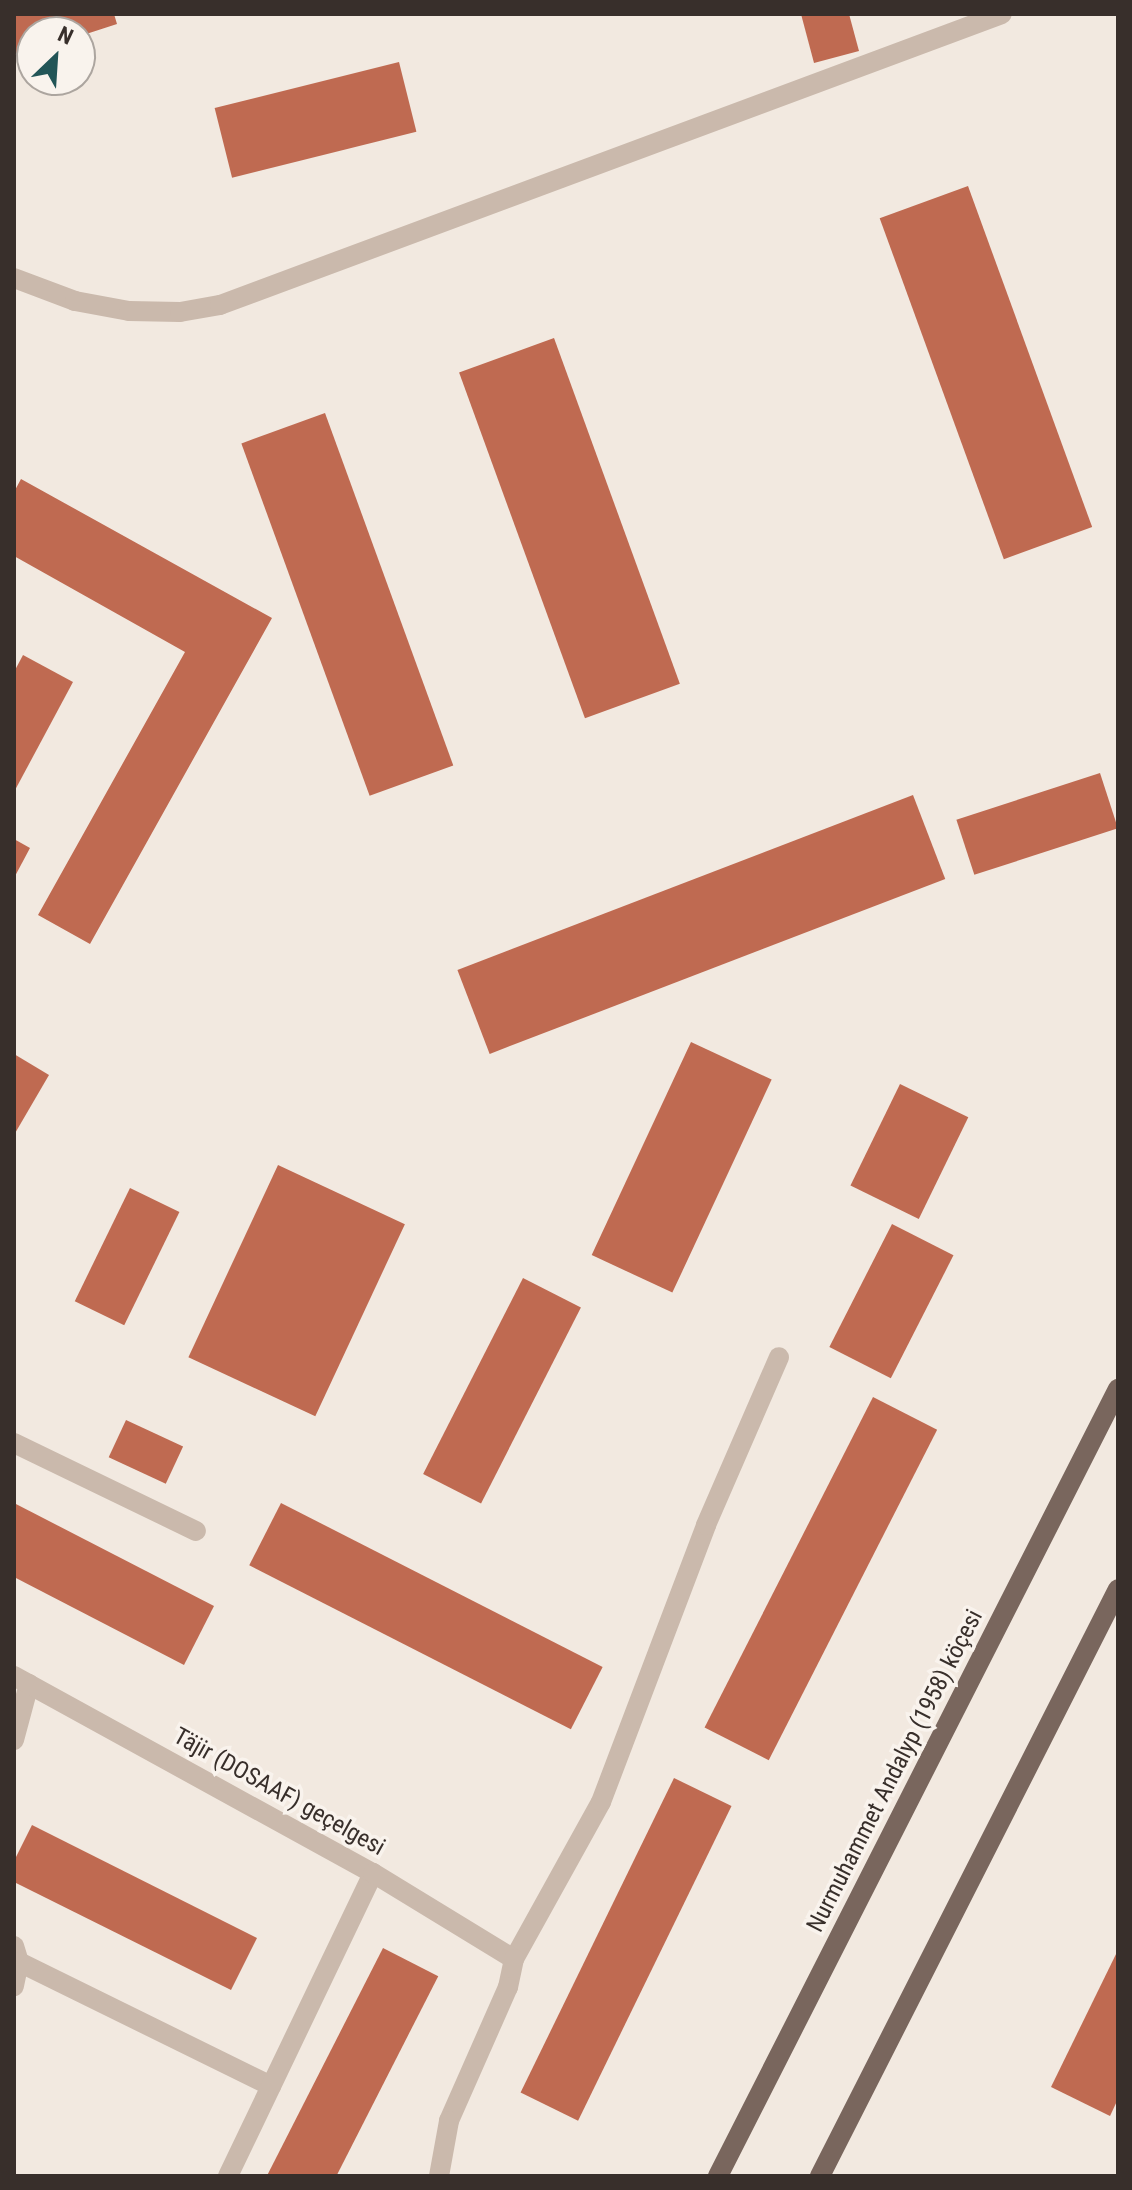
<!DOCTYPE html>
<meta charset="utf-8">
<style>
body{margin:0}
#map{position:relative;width:1132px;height:2190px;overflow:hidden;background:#f2e9e0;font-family:"Roboto Condensed",sans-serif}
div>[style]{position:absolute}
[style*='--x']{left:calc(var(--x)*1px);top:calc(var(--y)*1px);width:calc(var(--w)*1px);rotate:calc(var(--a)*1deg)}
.building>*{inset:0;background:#bf6a51;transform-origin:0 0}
.service>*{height:20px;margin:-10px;padding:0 10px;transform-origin:10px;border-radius:10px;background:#cab9ac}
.minor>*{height:20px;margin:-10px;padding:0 10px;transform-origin:10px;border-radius:10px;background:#cab9ac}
.primary>*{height:20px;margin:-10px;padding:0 10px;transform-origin:10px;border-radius:10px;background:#79665d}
span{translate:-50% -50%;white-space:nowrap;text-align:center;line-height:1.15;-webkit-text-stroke:7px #f9f3ed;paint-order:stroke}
.street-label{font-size:24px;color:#382f2b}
.frame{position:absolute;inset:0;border:16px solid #382f2b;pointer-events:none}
.north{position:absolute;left:16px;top:16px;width:80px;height:80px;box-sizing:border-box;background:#f9f3ed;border:2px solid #aca59f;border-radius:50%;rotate:25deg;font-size:22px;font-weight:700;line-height:32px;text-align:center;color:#382f2b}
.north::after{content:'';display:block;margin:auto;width:28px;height:36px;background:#225557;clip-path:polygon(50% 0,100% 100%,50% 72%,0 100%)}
</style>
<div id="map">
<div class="building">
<div style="clip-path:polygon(14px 14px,114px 14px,117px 24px,80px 36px,32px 32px,32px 50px,14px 56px)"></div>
<div style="clip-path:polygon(801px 14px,849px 14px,859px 51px,814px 63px)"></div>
<div style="left:399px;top:62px;width:72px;height:190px;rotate:76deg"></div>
<div style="left:968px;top:186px;width:363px;height:94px;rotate:70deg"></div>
<div style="left:554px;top:338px;width:368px;height:101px;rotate:70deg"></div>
<div style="left:325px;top:413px;width:375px;height:89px;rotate:70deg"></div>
<div style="clip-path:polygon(21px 479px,272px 618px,90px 944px,38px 915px,185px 652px,14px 556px,14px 492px)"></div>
<div style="clip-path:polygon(23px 655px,73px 682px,14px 792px,14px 672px)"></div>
<div style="left:1100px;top:773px;width:58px;height:151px;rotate:72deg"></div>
<div style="left:913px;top:795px;width:90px;height:488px;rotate:69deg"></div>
<div style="clip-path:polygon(14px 839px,30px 848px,14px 878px)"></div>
<div style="left:691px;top:1042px;width:89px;height:235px;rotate:25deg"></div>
<div style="clip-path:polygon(14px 1054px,49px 1075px,14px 1135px)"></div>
<div style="left:900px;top:1084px;width:76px;height:113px;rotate:26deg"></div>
<div style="left:278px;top:1165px;width:140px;height:212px;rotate:25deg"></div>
<div style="left:130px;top:1188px;width:55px;height:126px;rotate:26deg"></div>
<div style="left:892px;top:1224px;width:69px;height:138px;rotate:27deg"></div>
<div style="left:523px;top:1278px;width:65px;height:220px;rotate:27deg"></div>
<div style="left:873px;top:1397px;width:72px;height:371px;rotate:27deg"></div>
<div style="left:126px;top:1420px;width:63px;height:41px;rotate:25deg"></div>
<div style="clip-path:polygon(14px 1503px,214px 1606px,184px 1665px,14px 1577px)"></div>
<div style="left:281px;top:1503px;width:361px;height:70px;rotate:27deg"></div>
<div style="left:674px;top:1778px;width:64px;height:350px;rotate:26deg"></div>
<div style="clip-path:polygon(32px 1825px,257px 1938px,231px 1990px,14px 1882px,14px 1861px)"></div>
<div style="left:383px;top:1948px;width:62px;height:257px;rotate:27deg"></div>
<div style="clip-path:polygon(1118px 1950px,1118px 2099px,1110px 2116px,1051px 2087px)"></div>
</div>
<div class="service">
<div style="--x:14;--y:278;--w:65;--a:20.7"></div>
<div style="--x:75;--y:301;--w:55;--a:10.5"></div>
<div style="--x:129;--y:311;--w:51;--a:1.1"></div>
<div style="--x:180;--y:312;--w:41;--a:-9.9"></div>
<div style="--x:220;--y:305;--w:834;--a:-20.41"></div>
<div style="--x:14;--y:1443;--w:202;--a:25.8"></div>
<div style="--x:14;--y:1740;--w:58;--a:-75"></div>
<div style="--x:14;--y:1946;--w:17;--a:73"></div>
<div style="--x:19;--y:1962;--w:25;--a:102"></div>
<div style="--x:514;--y:1959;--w:179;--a:-61"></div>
<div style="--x:601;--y:1802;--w:296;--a:-69.2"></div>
<div style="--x:706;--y:1525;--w:183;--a:-66.5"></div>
<div style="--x:19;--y:1962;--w:281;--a:26.2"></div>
<div style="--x:228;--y:2176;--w:336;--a:-64.4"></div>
</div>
<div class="minor">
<div style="--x:14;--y:1676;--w:409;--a:28.8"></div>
<div style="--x:373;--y:1873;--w:165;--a:31.4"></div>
<div style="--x:514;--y:1959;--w:29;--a:102"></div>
<div style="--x:508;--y:1987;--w:146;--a:113.8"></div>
<div style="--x:449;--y:2121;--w:56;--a:100.3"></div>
</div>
<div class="primary">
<div style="--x:718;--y:2176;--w:883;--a:-63.06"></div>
<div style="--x:820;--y:2176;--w:658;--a:-63.08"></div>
</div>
<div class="street-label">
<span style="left:895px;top:1771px;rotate:-63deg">Nurmuhammet Andalyp (1958) köçesi</span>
<span style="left:279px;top:1792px;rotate:29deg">Täjir (DOSAAF) geçelgesi</span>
</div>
<div class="frame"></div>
<div class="north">N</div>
</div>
